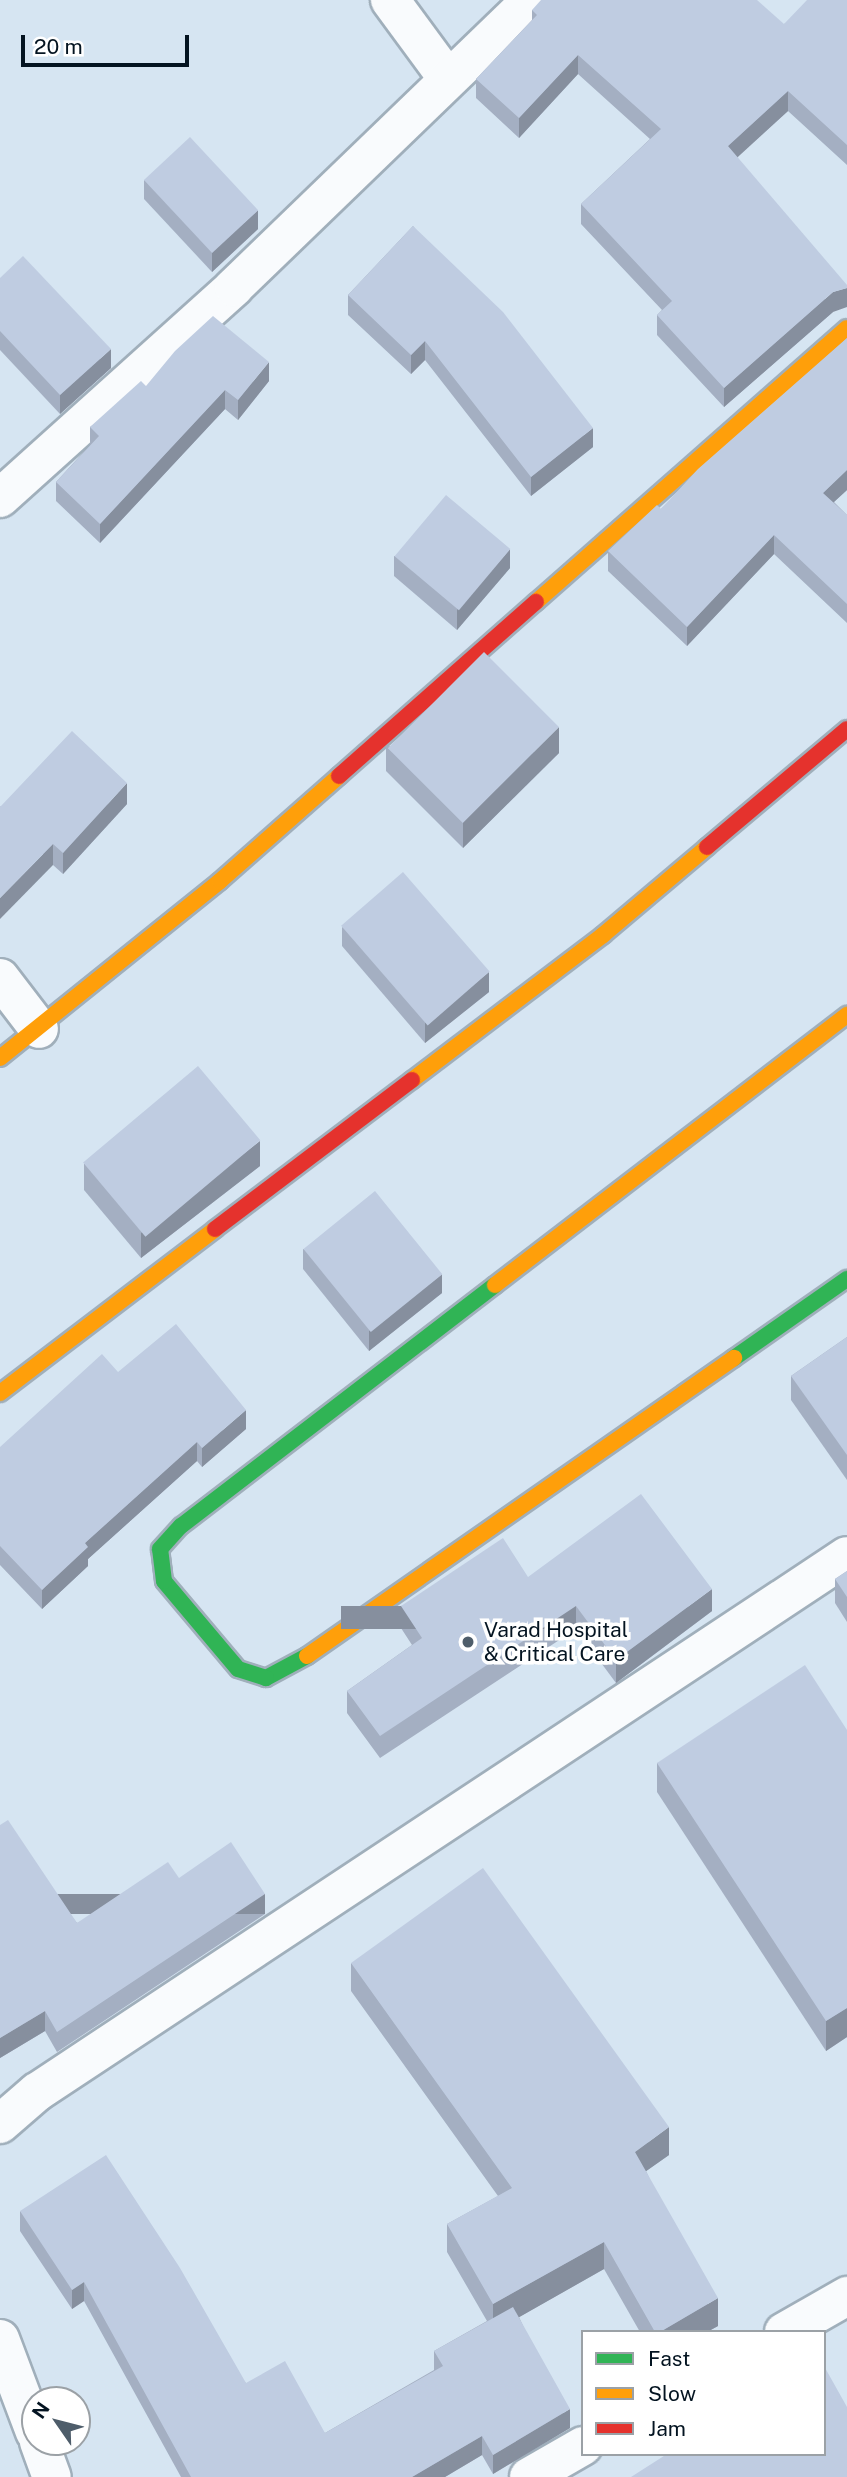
<!DOCTYPE html>
<style>
body{margin:0}
#map{position:relative;width:847px;height:2477px;overflow:hidden;background:#d6e5f2;font-family:"Public Sans",sans-serif}
div>[style]{position:absolute}
[style*='--x']{left:calc(var(--x)*1px);top:calc(var(--y)*1px);width:calc(var(--w)*1px);rotate:calc(var(--a)*1deg)}
.roads{filter:drop-shadow(2px 0 #a0afbb) drop-shadow(-2px 0 #a0afbb) drop-shadow(0 2px #a0afbb) drop-shadow(0 -2px #a0afbb)}
.street>*{height:38px;margin:-19px;padding:0 19px;transform-origin:19px;border-radius:19px;background:#f9fbfd}
.fast>*{height:16px;margin:-8px;padding:0 8px;transform-origin:8px;border-radius:8px;background:#30b455}
.slow>*{height:16px;margin:-8px;padding:0 8px;transform-origin:8px;border-radius:8px;background:#ff9f0a}
.jam>*{height:16px;margin:-8px;padding:0 8px;transform-origin:8px;border-radius:8px;background:#e5322d}
.wall>*{inset:0;background:#a4afc2}
.shaded-wall>*{inset:0;background:#868f9e;transform-origin:0 0}
.building>*{inset:0;background:#bfcce1;transform-origin:0 0}
.dots>*{width:19px;height:19px;translate:-50% -50%;box-sizing:border-box;border:4px solid #fff;border-radius:50%}
span{translate:-50% -50%;white-space:nowrap;text-align:center;line-height:1.15;-webkit-text-stroke:7px #fff;paint-order:stroke}
.poi-label{font-size:21px;color:#041421}
.left{translate:0 -50%;text-align:left}
.legend{position:absolute;left:581px;top:2330px;width:245px;height:126px;box-sizing:border-box;background:#fff;border:2px solid #9ba1a6;margin:0;padding:9px 12px;list-style:none;font-size:21px;color:#041421}
.legend li{display:flex;align-items:center;gap:14px;height:35px}
.legend b{width:35px;border:2px solid #9ba1a6}
.north{position:absolute;left:21px;top:2386px;width:70px;height:70px;box-sizing:border-box;background:#fff;border:2px solid #9ba1a6;border-radius:50%;rotate:305deg;font-size:19px;font-weight:700;line-height:28px;text-align:center;color:#041421}
.north::after{content:'';display:block;margin:auto;width:24px;height:32px;background:#4e5d6a;clip-path:polygon(50% 0,100% 100%,50% 72%,0 100%)}
.scale{position:absolute;left:21px;top:35px;width:168px;height:32px;box-sizing:border-box;border:4px solid #041421;border-top:0;padding-left:9px;font-size:21px;line-height:24px;white-space:nowrap;color:#041421;-webkit-text-stroke:5px #fff;paint-order:stroke}
</style>
<div id="map">
<div class="roads">
<div class="street">
<div style="--x:390;--y:0;--w:98;--a:53.7"></div>
<div style="--x:0;--y:498;--w:315;--a:-42"></div>
<div style="--x:234;--y:287;--w:413;--a:-44"></div>
<div style="--x:0;--y:978;--w:64;--a:52.6"></div>
<div style="--x:0;--y:2124;--w:49;--a:-40.9"></div>
<div style="--x:37;--y:2092;--w:971;--a:-33.49"></div>
<div style="--x:784;--y:2332;--w:73;--a:-29.7"></div>
<div style="--x:0;--y:2339;--w:99;--a:69.4"></div>
<div style="--x:39;--y:2442;--w:37;--a:70"></div>
<div style="--x:529;--y:2477;--w:62;--a:-29.9"></div>
</div>
<div class="fast">
<div style="--x:734;--y:1358;--w:138;--a:-35"></div>
<div style="--x:307;--y:1656;--w:47;--a:151.8"></div>
<div style="--x:266;--y:1678;--w:29;--a:-162"></div>
<div style="--x:238;--y:1669;--w:115;--a:-130.1"></div>
<div style="--x:164;--y:1581;--w:32;--a:-97"></div>
<div style="--x:160;--y:1549;--w:31;--a:-48"></div>
<div style="--x:181;--y:1526;--w:396;--a:-37.5"></div>
</div>
<div class="slow">
<div style="--x:536;--y:602;--w:414;--a:-41.4"></div>
<div style="--x:0;--y:1058;--w:282;--a:-38.8"></div>
<div style="--x:220;--y:881;--w:159;--a:-41.4"></div>
<div style="--x:412;--y:1080;--w:240;--a:-37.2"></div>
<div style="--x:603;--y:935;--w:136;--a:-40.2"></div>
<div style="--x:495;--y:1285;--w:444;--a:-37.5"></div>
<div style="--x:0;--y:1393;--w:270;--a:-37.3"></div>
<div style="--x:307;--y:1656;--w:521;--a:-34.91"></div>
</div>
<div class="jam">
<div style="--x:339;--y:776;--w:263;--a:-41.5"></div>
<div style="--x:707;--y:847;--w:183;--a:-40.1"></div>
<div style="--x:215;--y:1229;--w:247;--a:-37.1"></div>
</div>
</div>
<div class="wall">
<div style="clip-path:polygon(847px 0,847px 165px,788px 111px,737px 157px,833px 312px,724px 407px,657px 335px,657px 315px,662px 310px,581px 224px,581px 204px,650px 139px,578px 74px,519px 138px,476px 98px,476px 79px,532px 20px,532px 10px,784px 24px)"></div>
<div style="clip-path:polygon(144px 180px,258px 229px,212px 272px,144px 199px)"></div>
<div style="clip-path:polygon(413px 226px,593px 447px,531px 496px,425px 360px,411px 374px,348px 315px,348px 295px)"></div>
<div style="clip-path:polygon(0 278px,111px 368px,60px 414px,0 350px)"></div>
<div style="clip-path:polygon(847px 338px,847px 490px,834px 502px,847px 515px,847px 623px,774px 554px,687px 646px,608px 571px,608px 551px,661px 509px)"></div>
<div style="clip-path:polygon(269px 381px,238px 420px,225px 409px,100px 543px,56px 501px,56px 482px,90px 445px,90px 427px,146px 386px)"></div>
<div style="clip-path:polygon(394px 556px,510px 568px,457px 630px,394px 576px)"></div>
<div style="clip-path:polygon(386px 746px,559px 753px,463px 848px,386px 771px)"></div>
<div style="clip-path:polygon(127px 804px,63px 874px,53px 865px,0 806px)"></div>
<div style="clip-path:polygon(342px 927px,489px 992px,425px 1043px,342px 946px)"></div>
<div style="clip-path:polygon(84px 1164px,260px 1166px,141px 1258px,84px 1190px)"></div>
<div style="clip-path:polygon(303px 1249px,442px 1293px,369px 1351px,303px 1269px)"></div>
<div style="clip-path:polygon(847px 1337px,847px 1480px,791px 1400px,791px 1376px)"></div>
<div style="clip-path:polygon(246px 1429px,202px 1467px,197px 1461px,88px 1559px,88px 1566px,42px 1609px,0 1565px,0 1447px)"></div>
<div style="clip-path:polygon(847px 1571px,847px 1622px,835px 1603px,835px 1579px)"></div>
<div style="clip-path:polygon(528px 1577px,712px 1611px,616px 1683px,576px 1629px,380px 1758px,347px 1713px,347px 1691px,412px 1645px,401px 1628px,401px 1606px)"></div>
<div style="clip-path:polygon(847px 1730px,847px 2037px,826px 2051px,657px 1792px,657px 1763px)"></div>
<div style="clip-path:polygon(0 1825px,77px 1923px,179px 1878px,265px 1914px,57px 2052px,45px 2031px,0 2058px)"></div>
<div style="clip-path:polygon(351px 1963px,669px 2155px,646px 2171px,718px 2326px,707px 2332px,640px 2332px,604px 2269px,519px 2317px,570px 2428px,493px 2474px,482px 2455px,445px 2477px,181px 2477px,84px 2301px,72px 2309px,20px 2231px,20px 2211px,246px 2383px,325px 2433px,434px 2370px,434px 2351px,487px 2321px,447px 2252px,447px 2224px,498px 2196px,351px 1991px)"></div>
</div>
<div class="shaded-wall">
<div style="clip-path:polygon(578px 55px,578px 74px,519px 138px,519px 118px)"></div>
<div style="clip-path:polygon(788px 91px,788px 111px,728px 166px,728px 146px)"></div>
<div style="clip-path:polygon(258px 210px,258px 229px,212px 272px,212px 252px)"></div>
<div style="clip-path:polygon(847px 288px,847px 307px,833px 312px,724px 407px,724px 388px,833px 292px)"></div>
<div style="clip-path:polygon(425px 341px,425px 360px,411px 374px,411px 355px)"></div>
<div style="clip-path:polygon(111px 349px,111px 368px,60px 414px,60px 395px)"></div>
<div style="clip-path:polygon(269px 362px,269px 381px,238px 420px,238px 400px)"></div>
<div style="clip-path:polygon(225px 390px,225px 409px,100px 543px,100px 524px)"></div>
<div style="clip-path:polygon(593px 428px,593px 447px,531px 496px,531px 477px)"></div>
<div style="clip-path:polygon(847px 470px,847px 490px,823px 512px,823px 493px)"></div>
<div style="clip-path:polygon(774px 535px,774px 554px,687px 646px,687px 627px)"></div>
<div style="clip-path:polygon(510px 549px,510px 568px,457px 630px,457px 610px)"></div>
<div style="clip-path:polygon(559px 727px,559px 753px,463px 848px,463px 822px)"></div>
<div style="clip-path:polygon(127px 783px,127px 804px,63px 874px,63px 853px)"></div>
<div style="clip-path:polygon(53px 844px,53px 865px,0 919px,0 898px)"></div>
<div style="clip-path:polygon(489px 972px,489px 992px,425px 1043px,425px 1023px)"></div>
<div style="clip-path:polygon(260px 1141px,260px 1166px,141px 1258px,141px 1233px)"></div>
<div style="clip-path:polygon(442px 1274px,442px 1293px,369px 1351px,369px 1331px)"></div>
<div style="clip-path:polygon(246px 1410px,246px 1429px,202px 1467px,202px 1448px)"></div>
<div style="clip-path:polygon(197px 1442px,197px 1461px,88px 1559px,88px 1566px,42px 1609px,42px 1590px,85px 1543px)"></div>
<div style="clip-path:polygon(712px 1589px,712px 1611px,616px 1683px,616px 1660px)"></div>
<div style="left:576px;top:1606px;width:23px;height:235px;rotate:90deg"></div>
<div style="left:265px;top:1894px;width:20px;height:250px;rotate:90deg"></div>
<div style="clip-path:polygon(847px 2008px,847px 2037px,826px 2051px,826px 2021px)"></div>
<div style="clip-path:polygon(45px 2011px,45px 2031px,0 2058px,0 2038px)"></div>
<div style="clip-path:polygon(669px 2127px,669px 2155px,635px 2179px,635px 2152px)"></div>
<div style="clip-path:polygon(604px 2242px,604px 2269px,493px 2332px,493px 2304px)"></div>
<div style="clip-path:polygon(84px 2282px,84px 2301px,72px 2309px,72px 2290px)"></div>
<div style="clip-path:polygon(718px 2298px,718px 2326px,707px 2332px,660px 2332px)"></div>
<div style="clip-path:polygon(570px 2409px,570px 2428px,493px 2474px,493px 2455px)"></div>
<div style="clip-path:polygon(482px 2436px,482px 2455px,445px 2477px,412px 2477px)"></div>
</div>
<div class="building">
<div style="clip-path:polygon(541px 0,757px 0,784px 24px,807px 0,847px 0,847px 145px,788px 91px,728px 146px,847px 285px,847px 288px,833px 292px,724px 388px,657px 315px,672px 301px,581px 204px,661px 129px,578px 55px,519px 118px,476px 79px,537px 15px,532px 10px)"></div>
<div style="left:190px;top:137px;width:100px;height:63px;rotate:47deg"></div>
<div style="clip-path:polygon(413px 226px,503px 312px,593px 428px,531px 477px,425px 341px,411px 355px,348px 295px)"></div>
<div style="clip-path:polygon(23px 256px,111px 349px,60px 395px,0 331px,0 278px)"></div>
<div style="clip-path:polygon(213px 316px,269px 362px,238px 400px,225px 390px,100px 524px,56px 482px,99px 436px,90px 427px,141px 381px,146px 386px,175px 351px)"></div>
<div style="clip-path:polygon(847px 338px,847px 470px,823px 493px,847px 515px,847px 604px,774px 535px,687px 627px,608px 551px,657px 505px,661px 509px,698px 469px)"></div>
<div style="left:446px;top:495px;width:84px;height:80px;rotate:40deg"></div>
<div style="left:484px;top:652px;width:106px;height:136px;rotate:45deg"></div>
<div style="clip-path:polygon(72px 731px,127px 783px,63px 853px,53px 844px,0 898px,0 806px,1px 806px)"></div>
<div style="left:403px;top:872px;width:132px;height:82px;rotate:49deg"></div>
<div style="left:198px;top:1066px;width:97px;height:150px;rotate:50deg"></div>
<div style="left:375px;top:1191px;width:107px;height:92px;rotate:51deg"></div>
<div style="clip-path:polygon(176px 1324px,246px 1410px,202px 1448px,197px 1442px,85px 1543px,88px 1547px,42px 1590px,0 1546px,0 1447px,102px 1354px,118px 1372px)"></div>
<div style="clip-path:polygon(847px 1337px,847px 1455px,791px 1376px)"></div>
<div style="clip-path:polygon(641px 1494px,712px 1589px,616px 1660px,576px 1606px,380px 1736px,347px 1691px,422px 1638px,401px 1606px,503px 1538px,528px 1577px)"></div>
<div style="clip-path:polygon(847px 1571px,847px 1597px,835px 1579px)"></div>
<div style="clip-path:polygon(805px 1665px,847px 1730px,847px 2008px,826px 2021px,657px 1763px)"></div>
<div style="clip-path:polygon(8px 1820px,77px 1923px,168px 1862px,179px 1878px,231px 1842px,265px 1894px,57px 2032px,45px 2011px,0 2038px,0 1825px)"></div>
<div style="clip-path:polygon(483px 1868px,669px 2127px,635px 2152px,718px 2298px,660px 2332px,655px 2332px,604px 2242px,493px 2304px,447px 2224px,512px 2188px,351px 1963px)"></div>
<div style="clip-path:polygon(106px 2155px,180px 2268px,246px 2383px,285px 2361px,325px 2433px,443px 2366px,434px 2351px,513px 2307px,570px 2409px,493px 2455px,482px 2436px,412px 2477px,191px 2477px,84px 2282px,72px 2290px,20px 2211px)"></div>
<div style="clip-path:polygon(824px 2366px,847px 2407px,847px 2477px,631px 2477px,667px 2454px,824px 2454px)"></div>
</div>
<div class="dots">
<div style="left:468px;top:1642px;background:#4e5d6a"></div>
</div>
<div class="poi-label">
<span class="left" style="left:484px;top:1642px">Varad Hospital<br>&amp; Critical Care</span>
</div>
<ul class="legend">
<li><b style="height:9px;background:#30b455"></b>Fast</li>
<li><b style="height:9px;background:#ff9f0a"></b>Slow</li>
<li><b style="height:9px;background:#e5322d"></b>Jam</li>
</ul>
<div class="north">N</div>
<div class="scale">20 m</div>
</div>
